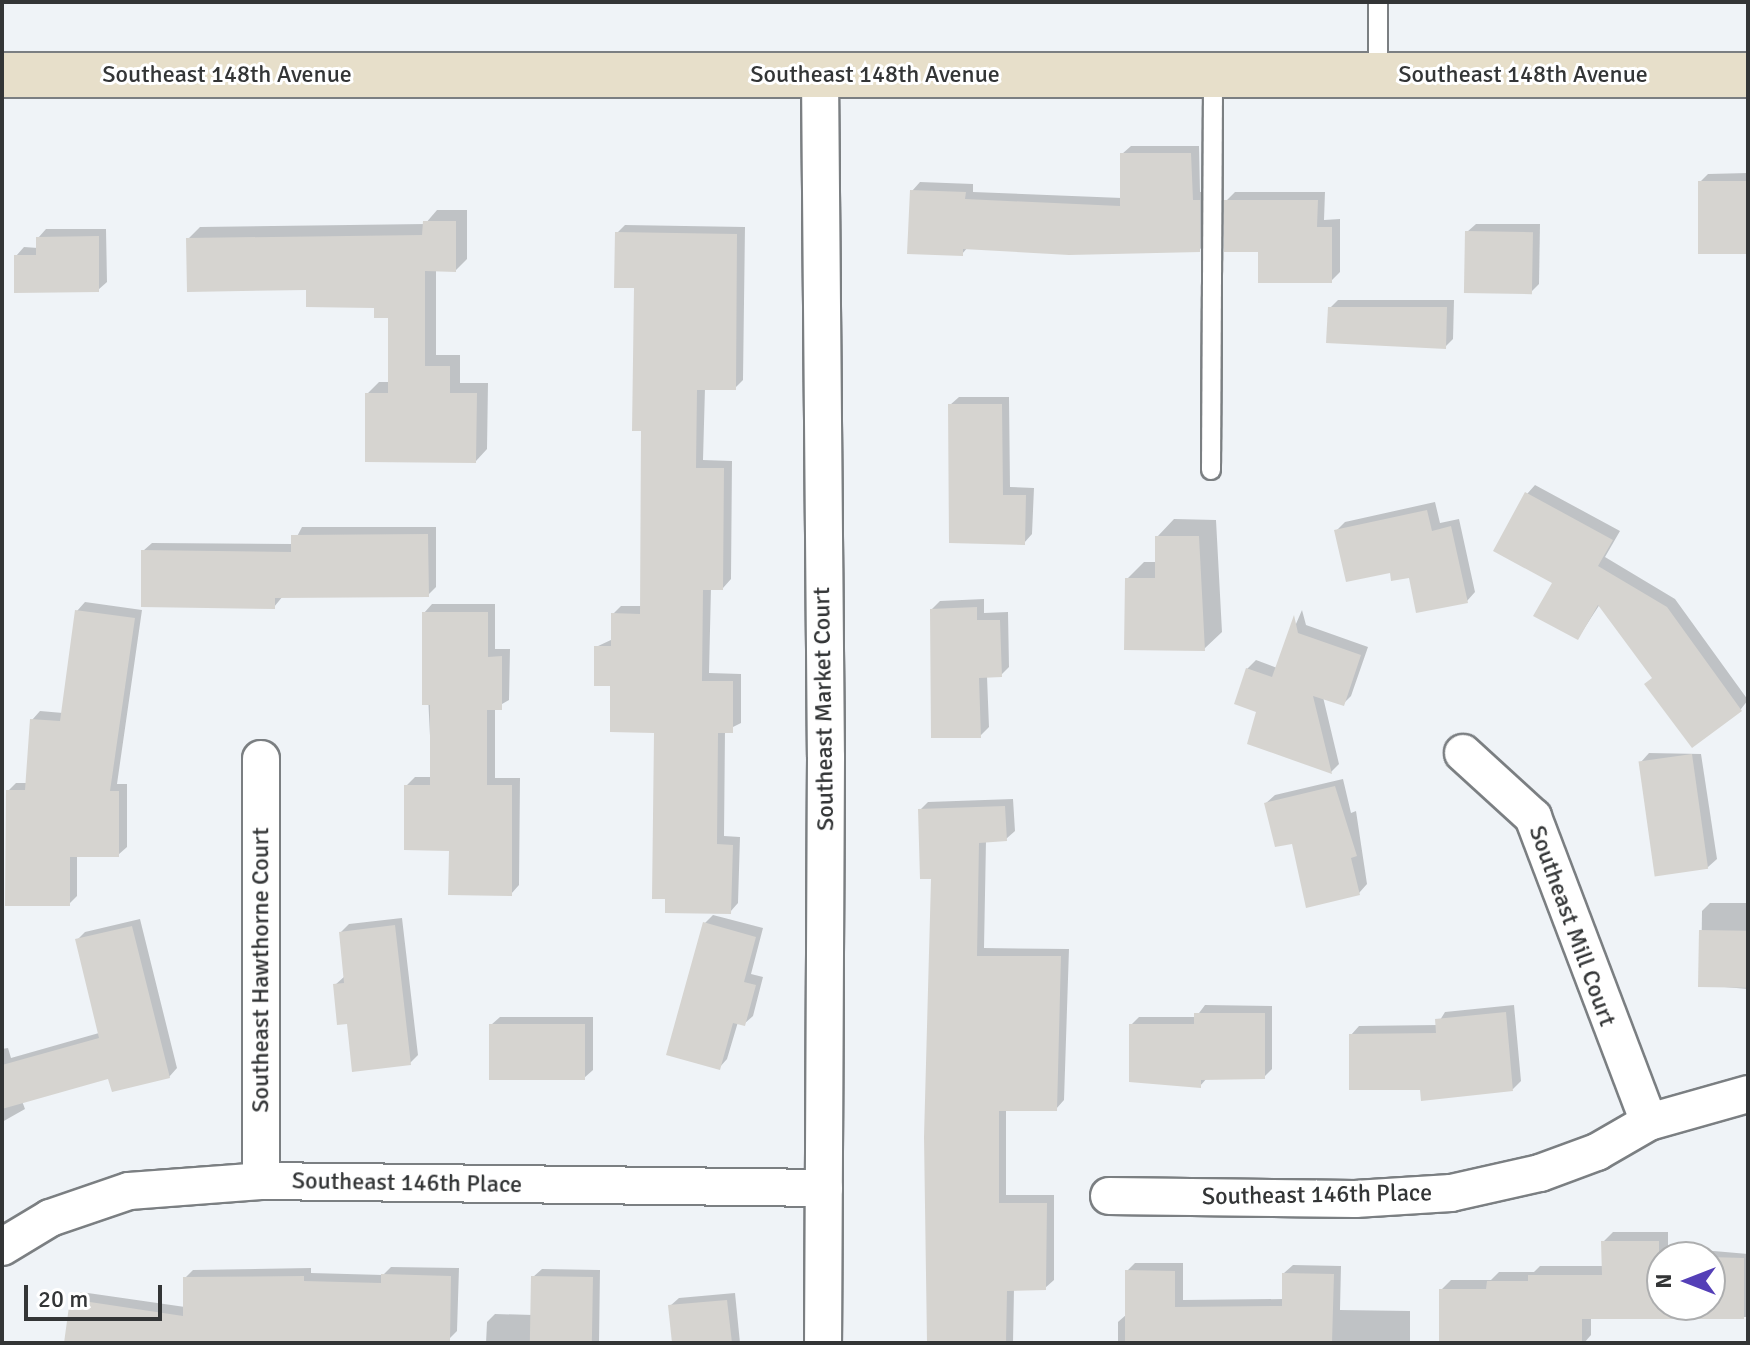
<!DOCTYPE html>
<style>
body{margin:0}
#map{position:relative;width:1750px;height:1345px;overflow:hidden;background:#eff3f7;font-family:Signika,sans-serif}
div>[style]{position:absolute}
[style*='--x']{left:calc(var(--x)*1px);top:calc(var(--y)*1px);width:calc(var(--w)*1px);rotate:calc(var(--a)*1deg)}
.shadow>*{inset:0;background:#0003}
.building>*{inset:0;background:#d6d4d0;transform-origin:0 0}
.roads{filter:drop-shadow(2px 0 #7b7f82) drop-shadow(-2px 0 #7b7f82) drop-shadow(0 2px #7b7f82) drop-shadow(0 -2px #7b7f82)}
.service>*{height:18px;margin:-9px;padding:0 9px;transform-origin:9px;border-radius:9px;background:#fff}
.minor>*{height:36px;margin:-18px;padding:0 18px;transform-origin:18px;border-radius:18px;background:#fff}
.secondary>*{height:44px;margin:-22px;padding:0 22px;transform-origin:22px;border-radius:22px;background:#e7dfca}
span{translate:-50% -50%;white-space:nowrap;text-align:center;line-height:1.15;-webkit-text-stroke:6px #fff;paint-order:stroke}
.street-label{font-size:24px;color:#333536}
.frame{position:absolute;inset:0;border:4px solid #333536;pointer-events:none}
.north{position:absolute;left:1646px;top:1241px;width:80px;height:80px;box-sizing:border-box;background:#fff;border:2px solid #adaeaf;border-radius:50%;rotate:270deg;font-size:22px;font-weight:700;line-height:32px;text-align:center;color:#333536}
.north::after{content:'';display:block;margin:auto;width:28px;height:36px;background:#543fb7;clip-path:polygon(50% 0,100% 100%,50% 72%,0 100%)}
.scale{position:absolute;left:24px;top:1285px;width:138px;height:36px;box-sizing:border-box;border:4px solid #333536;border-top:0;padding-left:10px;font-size:24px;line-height:28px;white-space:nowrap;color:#333536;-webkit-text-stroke:6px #fff;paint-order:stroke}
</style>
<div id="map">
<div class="shadow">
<div style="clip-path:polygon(1131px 146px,1199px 146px,1200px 192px,1208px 192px,1208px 242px,1199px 250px,968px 247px,962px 254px,912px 191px,920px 182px,973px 184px,973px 192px,1122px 198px,1122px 154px)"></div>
<div style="clip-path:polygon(1748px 173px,1748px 252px,1700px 182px,1708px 174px)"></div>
<div style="clip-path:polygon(1235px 192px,1325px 192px,1324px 220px,1340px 219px,1340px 272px,1331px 281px,1260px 250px,1226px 201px)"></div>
<div style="clip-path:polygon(437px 210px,467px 210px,467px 259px,456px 270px,436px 270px,436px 355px,460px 355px,460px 383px,488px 383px,487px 449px,476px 461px,367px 394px,379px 382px,390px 382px,390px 316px,376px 306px,308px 288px,188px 239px,200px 227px,425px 224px)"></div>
<div style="clip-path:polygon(1476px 224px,1540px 224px,1539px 284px,1531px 292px,1467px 232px)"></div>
<div style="clip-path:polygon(625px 225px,745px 227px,743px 380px,735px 388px,705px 388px,703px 460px,732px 461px,731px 579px,723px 588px,711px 588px,709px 673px,741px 674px,741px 723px,725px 731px,724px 836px,740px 837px,738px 903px,730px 912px,656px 731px,612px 684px,596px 647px,613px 639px,613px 614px,621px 606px,642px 606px,643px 429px,636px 286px,617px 233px)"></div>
<div style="clip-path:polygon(46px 229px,106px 229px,107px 282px,98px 290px,16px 256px,24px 247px,38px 248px,38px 238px)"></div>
<div style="clip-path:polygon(1338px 300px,1454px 300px,1453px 339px,1445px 347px,1330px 308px)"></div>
<div style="clip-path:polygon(959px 397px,1009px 397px,1010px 487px,1034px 488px,1032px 534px,1024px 543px,950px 405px)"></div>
<div style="clip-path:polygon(1535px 485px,1620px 531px,1605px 557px,1675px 599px,1748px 700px,1741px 709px,1692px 745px,1654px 677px,1600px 604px,1578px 638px,1527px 494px)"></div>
<div style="clip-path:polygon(1435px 502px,1440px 523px,1459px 519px,1475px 592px,1467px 601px,1391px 571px,1337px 530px,1345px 522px)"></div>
<div style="clip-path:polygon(1174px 519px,1216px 520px,1222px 632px,1204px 649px,1127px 579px,1144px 562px,1157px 562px,1157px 537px)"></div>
<div style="clip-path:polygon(302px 527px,436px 527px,436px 587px,428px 595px,283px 596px,274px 607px,143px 551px,152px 543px,293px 544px)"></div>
<div style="clip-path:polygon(984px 599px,984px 613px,1008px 612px,1009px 667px,1001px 675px,987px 676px,989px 727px,980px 736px,932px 609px,940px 601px)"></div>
<div style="clip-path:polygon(85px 602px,142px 610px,117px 784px,127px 784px,127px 847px,118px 855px,77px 855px,77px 896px,69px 904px,8px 791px,16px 783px,27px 783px,32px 720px,40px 711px,63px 713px,77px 611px)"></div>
<div style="clip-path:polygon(432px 604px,495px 604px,495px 649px,510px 649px,509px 700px,495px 708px,495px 778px,520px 778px,519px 885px,511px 894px,451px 849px,406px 786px,415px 777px,432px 777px,424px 613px)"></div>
<div style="clip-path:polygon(1302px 610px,1306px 625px,1368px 647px,1351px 696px,1343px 704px,1323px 697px,1339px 764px,1331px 772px,1259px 711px,1247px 669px,1256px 660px,1277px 668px)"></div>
<div style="clip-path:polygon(1649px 753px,1701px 754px,1717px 859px,1708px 867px,1656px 875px,1641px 762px)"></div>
<div style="clip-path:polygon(1343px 779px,1351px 813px,1356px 811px,1367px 884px,1359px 893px,1293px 841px,1266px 803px,1275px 795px)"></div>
<div style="clip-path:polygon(1013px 799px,1015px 831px,1006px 839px,986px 841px,984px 948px,1069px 949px,1064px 1100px,1056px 1109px,1006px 1109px,1006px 1195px,1054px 1195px,1054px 1280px,1045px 1288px,1014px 1289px,1013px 1343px,929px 1343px,926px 1137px,933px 877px,920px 810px,928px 802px)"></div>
<div style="clip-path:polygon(1710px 903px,1748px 903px,1748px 989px,1701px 985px,1702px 911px)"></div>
<div style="clip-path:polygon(713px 915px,763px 928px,751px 974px,763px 977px,753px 1016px,744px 1024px,738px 1022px,727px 1059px,719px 1068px,705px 923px)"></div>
<div style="clip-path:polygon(402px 918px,418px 1055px,410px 1063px,349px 1021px,335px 985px,345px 976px,341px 932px,349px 924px)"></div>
<div style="clip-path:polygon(140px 919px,177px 1068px,169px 1077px,110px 1076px,22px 1101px,25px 1109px,2px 1122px,2px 1049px,8px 1048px,11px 1058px,99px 1033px,77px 940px,85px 932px)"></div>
<div style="clip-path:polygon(1205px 1005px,1272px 1006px,1272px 1069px,1264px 1077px,1208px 1077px,1200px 1086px,1131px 1025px,1139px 1017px,1196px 1017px)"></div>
<div style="clip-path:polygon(1514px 1005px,1521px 1081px,1513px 1089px,1422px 1088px,1351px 1035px,1359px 1026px,1437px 1025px,1445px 1012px)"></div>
<div style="clip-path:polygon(500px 1017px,593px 1017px,593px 1070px,584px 1078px,491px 1025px)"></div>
<div style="clip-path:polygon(evenodd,1613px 1232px,1668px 1232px,1668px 1247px,1748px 1254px,1748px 1317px,1591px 1317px,1591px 1335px,1584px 1343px,1441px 1343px,1441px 1290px,1451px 1280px,1491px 1280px,1499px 1272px,1534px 1272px,1540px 1266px,1604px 1266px,1603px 1242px,1613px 1232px,1662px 1257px,1710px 1257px,1710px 1305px,1662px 1305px,1662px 1257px)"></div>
<div style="clip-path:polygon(1135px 1263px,1183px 1263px,1183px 1300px,1284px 1299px,1284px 1273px,1293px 1265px,1341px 1266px,1340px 1310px,1410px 1311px,1410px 1343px,1118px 1343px,1118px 1322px,1127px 1314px,1127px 1271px)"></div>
<div style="clip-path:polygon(391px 1267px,459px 1268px,457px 1331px,449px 1339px,66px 1343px,72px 1300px,81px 1292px,185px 1307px,185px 1278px,193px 1270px,311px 1268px,311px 1273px,383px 1275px)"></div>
<div style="clip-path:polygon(542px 1269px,600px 1270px,599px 1343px,486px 1343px,487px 1322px,495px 1314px,533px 1315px,533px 1277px)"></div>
<div style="clip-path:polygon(735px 1293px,740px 1343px,674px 1343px,670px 1306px,679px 1298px)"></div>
</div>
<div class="building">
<div style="clip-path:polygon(1120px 153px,1191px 153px,1193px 200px,1200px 200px,1200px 252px,1069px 255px,963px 249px,963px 256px,907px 254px,910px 190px,966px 192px,965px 199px,1120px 206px)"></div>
<div style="left:1698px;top:181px;width:50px;height:73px"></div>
<div style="clip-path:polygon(1224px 200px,1318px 200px,1317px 227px,1332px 227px,1332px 283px,1258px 283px,1258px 252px,1224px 252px)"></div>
<div style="clip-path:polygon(423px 221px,456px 221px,456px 272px,425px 271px,425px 366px,450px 366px,450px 393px,477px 393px,476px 463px,365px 462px,365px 393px,388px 393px,388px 318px,374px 318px,374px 308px,306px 307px,306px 290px,187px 292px,186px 238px,422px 235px)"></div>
<div style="left:1465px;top:231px;width:68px;height:62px;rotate:1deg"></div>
<div style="clip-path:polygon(615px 232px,737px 234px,736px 390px,697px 390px,696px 468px,724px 468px,723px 590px,703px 590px,702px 681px,733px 681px,733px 733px,718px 733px,717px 844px,733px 845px,731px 914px,665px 913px,665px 899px,652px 899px,654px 733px,610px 732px,610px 686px,594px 686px,594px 646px,611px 646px,611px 613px,640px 614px,641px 431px,632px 431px,634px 288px,614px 288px)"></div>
<div style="clip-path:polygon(99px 236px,99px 292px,14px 293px,14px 255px,36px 255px,36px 237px)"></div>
<div style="clip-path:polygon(1328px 307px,1447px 307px,1446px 349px,1326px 343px)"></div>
<div style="clip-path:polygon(948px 404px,1002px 404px,1003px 495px,1026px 495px,1025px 545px,949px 543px)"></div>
<div style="clip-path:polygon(1525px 492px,1613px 540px,1598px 566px,1667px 607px,1742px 711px,1692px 748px,1644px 684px,1652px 678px,1598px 605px,1578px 640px,1533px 616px,1552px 583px,1493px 551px)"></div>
<div style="clip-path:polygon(1427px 510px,1432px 531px,1451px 526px,1468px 603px,1416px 613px,1409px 578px,1391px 581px,1390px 573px,1346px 582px,1334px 530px)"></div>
<div style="clip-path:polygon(428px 534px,429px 597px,275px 598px,275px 609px,141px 607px,141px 550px,291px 552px,291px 535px)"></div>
<div style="clip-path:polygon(1155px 536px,1199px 536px,1205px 651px,1124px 650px,1125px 578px,1155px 578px)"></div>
<div style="clip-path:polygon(977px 607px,977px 620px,1000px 620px,1002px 677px,979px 678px,981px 738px,931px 738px,930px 609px)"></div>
<div style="clip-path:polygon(75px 610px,135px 618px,110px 791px,119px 791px,119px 857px,70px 857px,70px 906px,5px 906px,6px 790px,25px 790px,30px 719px,60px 721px)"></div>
<div style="clip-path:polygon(422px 612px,488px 612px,488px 657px,502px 656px,502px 710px,487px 710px,487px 785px,512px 785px,512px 896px,448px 895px,449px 851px,404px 850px,404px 785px,430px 785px,430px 705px,422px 705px)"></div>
<div style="clip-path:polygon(1294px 615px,1298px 633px,1361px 655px,1344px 706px,1313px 696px,1332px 774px,1247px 744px,1256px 712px,1234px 704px,1246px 668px,1272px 677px)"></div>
<div style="left:1692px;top:754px;width:116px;height:54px;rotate:82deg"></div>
<div style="clip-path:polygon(1335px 786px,1357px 856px,1351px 858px,1360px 895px,1306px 908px,1292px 844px,1275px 847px,1264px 803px)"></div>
<div style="clip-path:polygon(1005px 806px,1007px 841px,979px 843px,977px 956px,1061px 956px,1057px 1111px,999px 1111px,999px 1203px,1047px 1203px,1046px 1290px,1007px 1291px,1006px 1343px,927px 1343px,924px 1137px,931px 879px,920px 879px,918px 809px)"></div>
<div style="clip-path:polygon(703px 922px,756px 937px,744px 982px,756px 985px,745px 1026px,733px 1023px,720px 1070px,666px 1055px)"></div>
<div style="clip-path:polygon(395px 925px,411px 1065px,352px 1072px,347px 1024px,337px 1025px,333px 984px,344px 983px,339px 932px)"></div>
<div style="clip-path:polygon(132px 926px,170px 1078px,112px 1092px,108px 1079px,2px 1109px,2px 1065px,99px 1038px,75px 939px)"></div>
<div style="left:1699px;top:930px;width:49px;height:57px;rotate:1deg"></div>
<div style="clip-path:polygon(1506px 1012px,1513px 1091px,1421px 1101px,1420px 1090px,1349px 1090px,1349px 1034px,1436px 1033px,1435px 1019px)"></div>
<div style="clip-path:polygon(1194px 1013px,1265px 1013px,1265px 1079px,1201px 1080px,1201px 1088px,1129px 1082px,1129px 1024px,1194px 1024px)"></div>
<div style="left:489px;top:1024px;width:96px;height:56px"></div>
<div style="clip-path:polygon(1601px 1241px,1659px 1241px,1659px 1256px,1698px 1257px,1662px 1257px,1662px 1305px,1710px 1305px,1710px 1257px,1744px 1258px,1744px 1319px,1582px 1319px,1582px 1343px,1439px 1343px,1439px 1289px,1486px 1289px,1487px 1281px,1528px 1281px,1528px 1275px,1602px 1275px)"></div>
<div style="clip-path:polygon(1125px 1270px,1175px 1271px,1175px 1307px,1282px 1306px,1282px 1273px,1334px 1274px,1332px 1343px,1125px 1343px)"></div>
<div style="clip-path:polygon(381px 1274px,451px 1276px,450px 1341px,64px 1343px,70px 1299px,183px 1316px,183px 1277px,304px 1276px,304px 1281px,381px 1283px)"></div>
<div style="left:531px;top:1276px;width:62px;height:67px;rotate:1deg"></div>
<div style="clip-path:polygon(727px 1300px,732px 1343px,672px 1343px,668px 1305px)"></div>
</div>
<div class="roads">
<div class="service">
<div style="--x:1378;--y:2;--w:73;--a:90"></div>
<div style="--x:1211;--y:470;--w:396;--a:-89.7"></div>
</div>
<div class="minor">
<div style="--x:820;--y:76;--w:681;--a:89.5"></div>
<div style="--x:826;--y:757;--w:586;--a:90.29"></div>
<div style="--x:1463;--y:753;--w:95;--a:42.4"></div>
<div style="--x:1533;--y:817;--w:326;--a:69.2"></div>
<div style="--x:261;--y:759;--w:422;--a:90"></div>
<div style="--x:1109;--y:1196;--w:246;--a:0.7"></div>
<div style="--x:1355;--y:1199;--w:96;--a:-3.6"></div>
<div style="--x:1451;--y:1193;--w:91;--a:-12.7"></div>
<div style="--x:1540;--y:1173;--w:61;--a:-20.2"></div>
<div style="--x:1597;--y:1152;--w:60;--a:-30"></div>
<div style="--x:1649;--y:1122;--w:103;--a:-15.8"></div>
<div style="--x:2;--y:1247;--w:56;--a:-31.1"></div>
<div style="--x:50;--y:1218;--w:83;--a:-18.9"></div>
<div style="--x:129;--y:1191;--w:132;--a:-4.3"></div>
<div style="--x:261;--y:1181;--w:563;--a:0.71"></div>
</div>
<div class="secondary">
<div style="--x:2;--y:75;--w:1746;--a:0"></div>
</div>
</div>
<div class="street-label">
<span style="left:227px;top:75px">Southeast 148th Avenue</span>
<span style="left:875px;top:75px">Southeast 148th Avenue</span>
<span style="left:1523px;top:75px">Southeast 148th Avenue</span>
<span style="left:824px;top:709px;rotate:-91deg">Southeast Market Court</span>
<span style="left:1572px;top:926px;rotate:70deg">Southeast Mill Court</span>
<span style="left:261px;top:970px;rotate:-90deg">Southeast Hawthorne Court</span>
<span style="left:407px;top:1183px;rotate:1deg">Southeast 146th Place</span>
<span style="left:1317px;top:1195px;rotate:-1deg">Southeast 146th Place</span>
</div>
<div class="frame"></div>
<div class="north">N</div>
<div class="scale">20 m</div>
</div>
